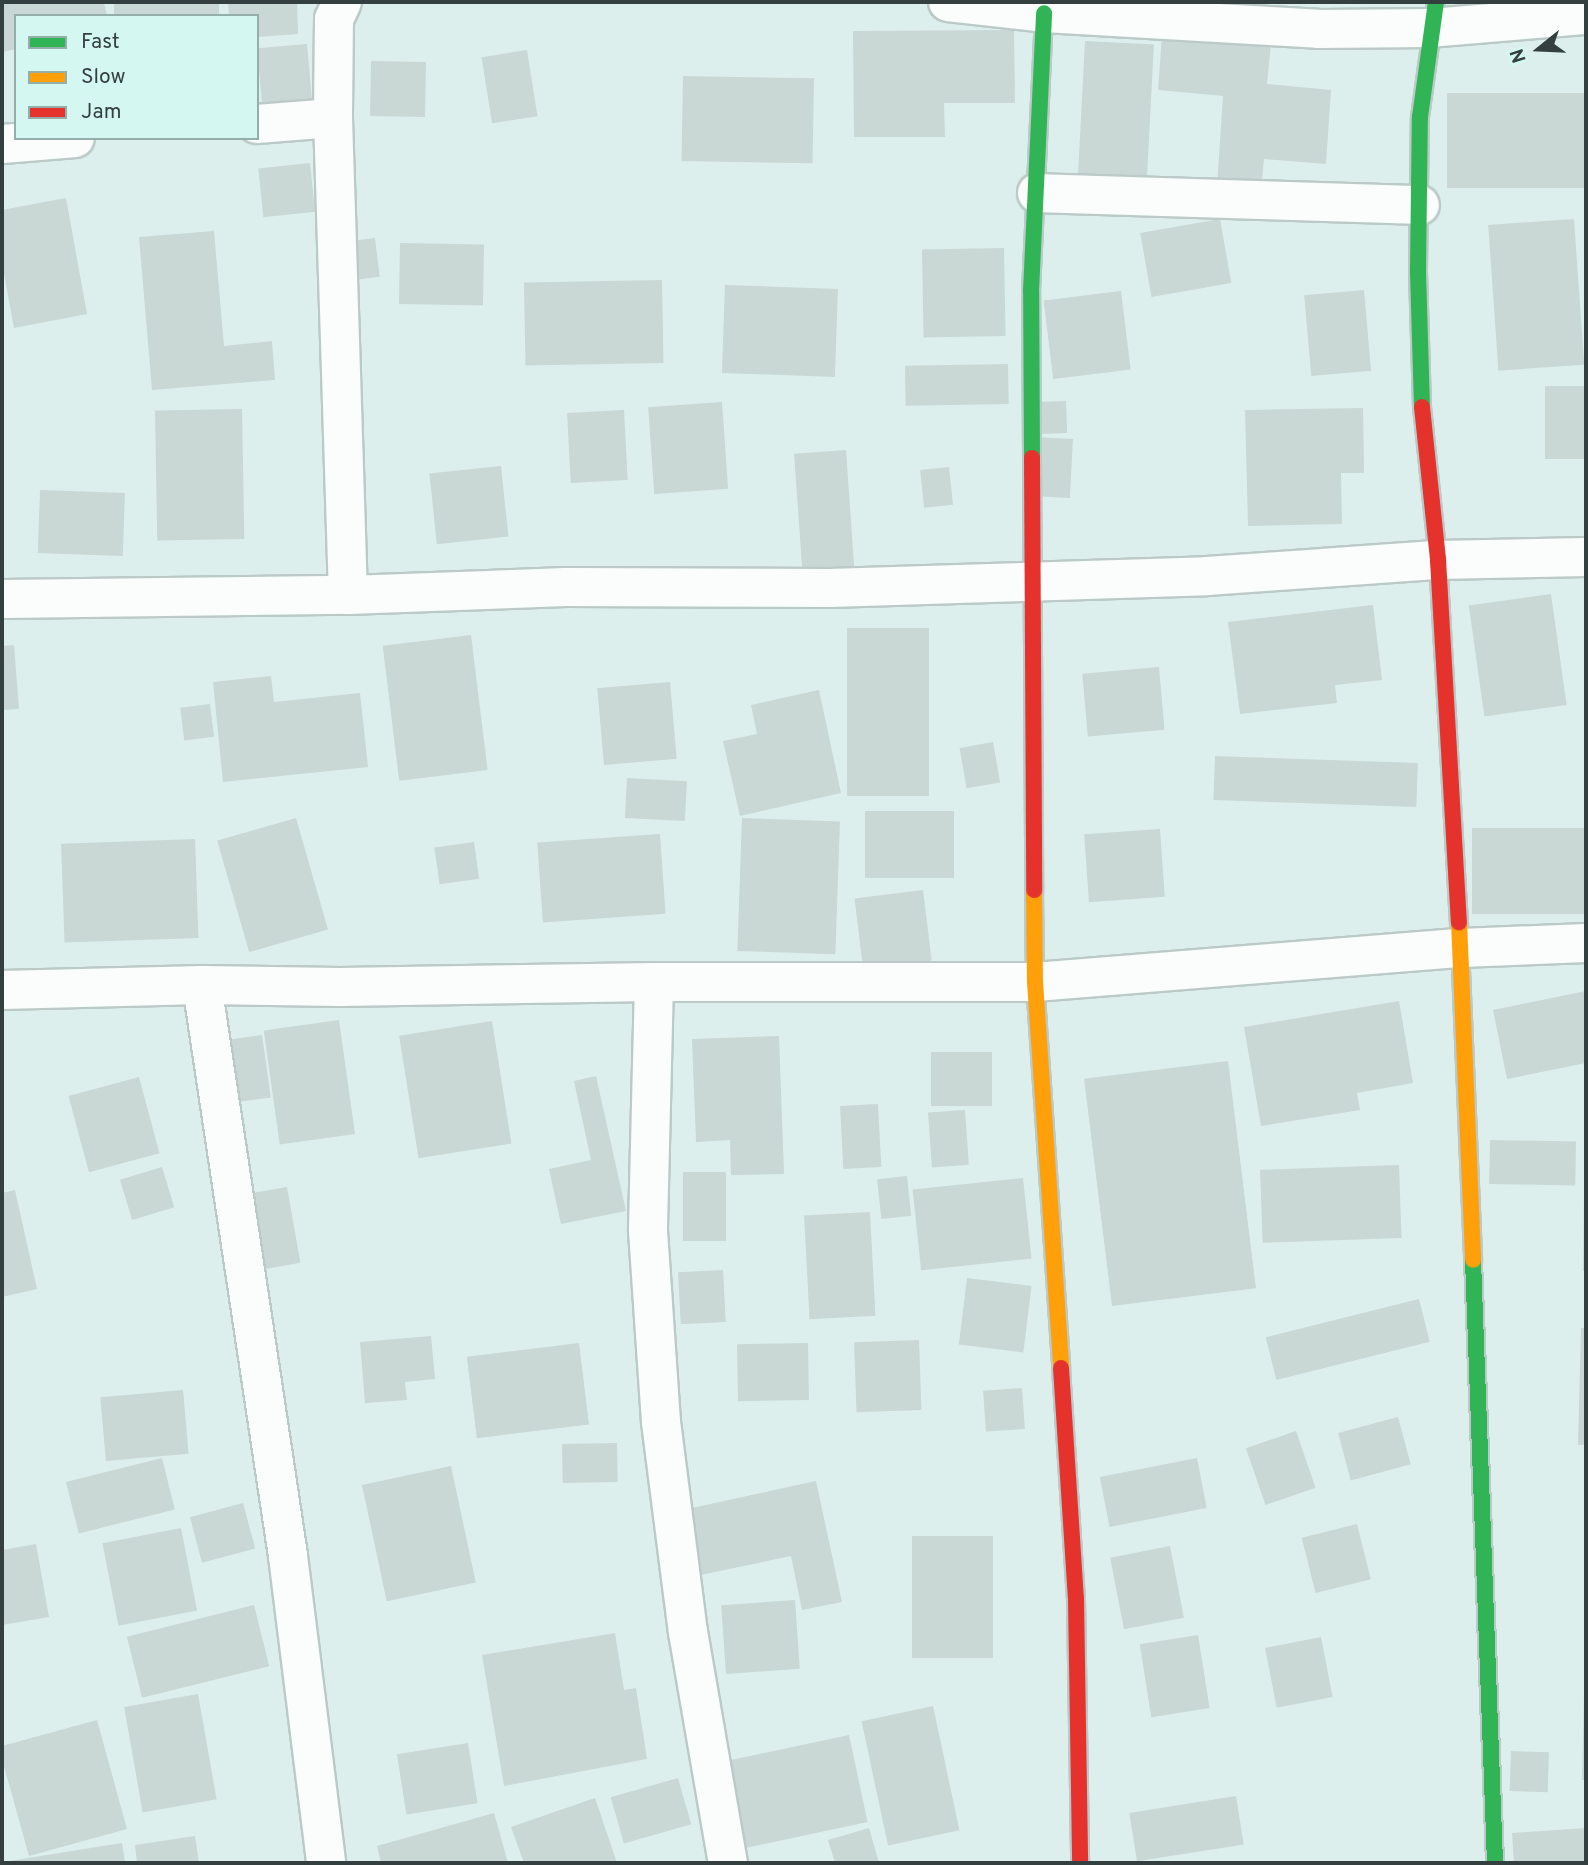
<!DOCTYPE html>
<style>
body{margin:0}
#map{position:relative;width:1588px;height:1865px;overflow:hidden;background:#ddefec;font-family:Overpass,sans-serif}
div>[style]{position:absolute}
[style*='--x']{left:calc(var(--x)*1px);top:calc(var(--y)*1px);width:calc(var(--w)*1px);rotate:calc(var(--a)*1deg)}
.building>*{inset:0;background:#c9d7d5;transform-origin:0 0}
.roads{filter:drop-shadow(2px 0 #bbcac7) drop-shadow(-2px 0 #bbcac7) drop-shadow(0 2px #bbcac7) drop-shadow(0 -2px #bbcac7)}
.street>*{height:38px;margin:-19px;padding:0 19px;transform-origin:19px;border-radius:19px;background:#fafdfc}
.fast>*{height:16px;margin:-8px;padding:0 8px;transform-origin:8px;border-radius:8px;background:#30b455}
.slow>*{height:16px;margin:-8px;padding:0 8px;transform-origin:8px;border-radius:8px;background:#ff9f0a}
.jam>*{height:16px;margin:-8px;padding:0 8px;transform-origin:8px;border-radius:8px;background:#e5322d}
span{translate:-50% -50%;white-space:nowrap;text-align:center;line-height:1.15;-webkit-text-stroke:7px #d5f7f2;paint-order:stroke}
.frame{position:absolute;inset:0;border:4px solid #33403f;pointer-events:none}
.legend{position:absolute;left:14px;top:14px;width:245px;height:126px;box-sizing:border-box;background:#d5f7f2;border:2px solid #94aeaa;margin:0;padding:9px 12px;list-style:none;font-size:21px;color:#33403f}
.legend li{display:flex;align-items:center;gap:14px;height:35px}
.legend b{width:35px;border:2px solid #94aeaa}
.north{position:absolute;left:1504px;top:14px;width:70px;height:70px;-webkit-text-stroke:5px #d5f7f2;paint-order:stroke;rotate:252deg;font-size:19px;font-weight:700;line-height:28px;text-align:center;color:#33403f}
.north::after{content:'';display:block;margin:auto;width:24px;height:32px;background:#33403f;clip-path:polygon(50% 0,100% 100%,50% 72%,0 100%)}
</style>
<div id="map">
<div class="building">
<div style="clip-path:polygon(2px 2px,104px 2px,107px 16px,16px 16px,16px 49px,2px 52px)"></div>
<div style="left:114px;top:2px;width:105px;height:14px"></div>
<div style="clip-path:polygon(228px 2px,297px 2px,298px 34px,257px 37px,257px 16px,229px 16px)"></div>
<div style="clip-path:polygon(1014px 30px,1015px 103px,944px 103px,945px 137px,854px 137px,853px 31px)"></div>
<div style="clip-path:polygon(1162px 35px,1271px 44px,1267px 84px,1331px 90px,1326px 164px,1264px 159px,1261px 190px,1217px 186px,1223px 96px,1158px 90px)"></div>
<div style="left:1085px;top:41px;width:69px;height:148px;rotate:3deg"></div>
<div style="left:307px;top:44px;width:67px;height:50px;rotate:85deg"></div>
<div style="left:527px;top:50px;width:67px;height:46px;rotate:81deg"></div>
<div style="left:371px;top:61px;width:55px;height:55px;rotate:1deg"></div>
<div style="left:683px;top:76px;width:131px;height:85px;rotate:1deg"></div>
<div style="left:1586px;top:93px;width:95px;height:139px;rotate:90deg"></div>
<div style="left:310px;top:163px;width:49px;height:52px;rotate:84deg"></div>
<div style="clip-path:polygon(66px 198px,87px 314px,14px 328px,2px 263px,2px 210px)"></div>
<div style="left:1220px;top:219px;width:65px;height:81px;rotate:80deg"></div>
<div style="left:1574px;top:219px;width:146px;height:86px;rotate:86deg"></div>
<div style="clip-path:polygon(214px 231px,224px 346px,272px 341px,275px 380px,152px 390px,139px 237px)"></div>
<div style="left:375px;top:238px;width:39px;height:24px;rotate:83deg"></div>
<div style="left:400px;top:243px;width:84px;height:61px;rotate:1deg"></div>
<div style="left:1004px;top:248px;width:88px;height:82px;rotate:89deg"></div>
<div style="left:662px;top:280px;width:83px;height:138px;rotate:89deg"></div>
<div style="left:725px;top:285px;width:113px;height:88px;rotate:2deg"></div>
<div style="left:1364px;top:290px;width:81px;height:60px;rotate:85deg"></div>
<div style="left:1121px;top:291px;width:79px;height:78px;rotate:83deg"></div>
<div style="left:1008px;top:364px;width:40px;height:103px;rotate:89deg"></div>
<div style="left:1586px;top:386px;width:73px;height:41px;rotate:90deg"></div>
<div style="left:1066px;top:401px;width:32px;height:28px;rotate:88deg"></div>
<div style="left:722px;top:402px;width:87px;height:74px;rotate:86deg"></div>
<div style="clip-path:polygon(1363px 408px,1364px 473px,1341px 473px,1342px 524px,1248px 526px,1245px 410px)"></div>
<div style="left:242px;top:409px;width:130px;height:87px;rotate:89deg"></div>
<div style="left:624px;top:410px;width:70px;height:57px;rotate:87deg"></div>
<div style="left:1034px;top:437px;width:39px;height:59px;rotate:3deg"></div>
<div style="left:846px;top:450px;width:122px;height:52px;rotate:86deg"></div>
<div style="left:501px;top:466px;width:71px;height:72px;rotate:84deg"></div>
<div style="left:949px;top:467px;width:38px;height:29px;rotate:84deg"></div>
<div style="left:40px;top:490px;width:85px;height:63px;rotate:2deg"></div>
<div style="left:1551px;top:594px;width:112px;height:83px;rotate:82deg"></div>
<div style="clip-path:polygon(1373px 605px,1382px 680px,1335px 685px,1337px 703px,1240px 714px,1228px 622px)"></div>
<div style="left:847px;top:628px;width:82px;height:168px"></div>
<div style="left:471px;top:635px;width:136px;height:89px;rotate:83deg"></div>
<div style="clip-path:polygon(14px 645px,19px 709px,2px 710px,2px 646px)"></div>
<div style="left:1159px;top:667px;width:63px;height:77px;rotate:85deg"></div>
<div style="clip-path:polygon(271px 676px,274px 702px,360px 693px,368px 767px,223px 782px,213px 682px)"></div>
<div style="left:670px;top:682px;width:77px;height:73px;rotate:85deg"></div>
<div style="clip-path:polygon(819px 690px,841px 793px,740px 816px,723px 741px,757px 734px,751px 705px)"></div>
<div style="left:210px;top:704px;width:33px;height:30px;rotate:83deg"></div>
<div style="left:993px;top:742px;width:41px;height:34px;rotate:80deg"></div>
<div style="left:1215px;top:756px;width:203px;height:44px;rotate:2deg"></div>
<div style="left:627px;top:778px;width:60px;height:40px;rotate:3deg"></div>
<div style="left:865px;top:811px;width:89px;height:67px"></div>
<div style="left:296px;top:818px;width:116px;height:82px;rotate:74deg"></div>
<div style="left:742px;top:818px;width:98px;height:133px;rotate:2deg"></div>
<div style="left:1586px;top:828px;width:86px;height:114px;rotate:90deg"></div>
<div style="left:1160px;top:829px;width:68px;height:76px;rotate:86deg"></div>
<div style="left:660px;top:834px;width:80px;height:123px;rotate:86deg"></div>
<div style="left:195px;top:839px;width:99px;height:134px;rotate:88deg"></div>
<div style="left:474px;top:842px;width:37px;height:40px;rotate:82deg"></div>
<div style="left:923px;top:890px;width:71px;height:69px;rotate:83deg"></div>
<div style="clip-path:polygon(1586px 991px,1586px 1063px,1507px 1079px,1493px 1010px)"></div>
<div style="clip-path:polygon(1399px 1001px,1413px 1083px,1357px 1093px,1360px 1110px,1261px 1126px,1244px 1027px)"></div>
<div style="left:339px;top:1020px;width:115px;height:76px;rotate:82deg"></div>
<div style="left:492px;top:1021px;width:124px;height:94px;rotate:81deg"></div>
<div style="left:262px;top:1035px;width:63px;height:32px;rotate:82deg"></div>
<div style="clip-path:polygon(779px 1036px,784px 1174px,731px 1175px,730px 1140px,696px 1142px,692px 1039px)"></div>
<div style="left:931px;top:1052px;width:61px;height:54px"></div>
<div style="left:1228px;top:1061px;width:229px;height:145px;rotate:83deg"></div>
<div style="clip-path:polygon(596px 1076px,626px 1211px,561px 1224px,549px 1169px,591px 1160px,574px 1081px)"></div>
<div style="left:139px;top:1077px;width:79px;height:73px;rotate:75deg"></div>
<div style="left:878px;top:1104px;width:63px;height:38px;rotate:87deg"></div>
<div style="left:965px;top:1110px;width:55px;height:37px;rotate:86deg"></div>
<div style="left:1490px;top:1140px;width:86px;height:44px;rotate:1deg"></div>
<div style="left:1399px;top:1165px;width:73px;height:139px;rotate:88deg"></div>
<div style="left:162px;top:1167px;width:42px;height:44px;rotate:73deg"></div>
<div style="left:683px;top:1172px;width:43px;height:69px"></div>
<div style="left:907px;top:1176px;width:40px;height:30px;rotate:84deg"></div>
<div style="left:1023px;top:1178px;width:81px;height:111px;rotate:84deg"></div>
<div style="left:287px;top:1187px;width:77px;height:37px;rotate:80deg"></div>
<div style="clip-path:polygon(15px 1190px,37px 1289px,2px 1297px,2px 1193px)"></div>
<div style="clip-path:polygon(1584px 1192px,1586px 1192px,1586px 1271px,1583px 1271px)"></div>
<div style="left:870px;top:1212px;width:104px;height:66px;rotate:87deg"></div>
<div style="left:723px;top:1270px;width:52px;height:45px;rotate:87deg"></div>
<div style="left:967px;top:1278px;width:65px;height:67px;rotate:7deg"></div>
<div style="left:1419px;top:1299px;width:44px;height:158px;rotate:76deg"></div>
<div style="clip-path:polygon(1581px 1328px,1586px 1328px,1586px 1445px,1578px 1445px)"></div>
<div style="clip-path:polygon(431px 1336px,435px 1379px,405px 1382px,407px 1400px,365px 1403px,360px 1342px)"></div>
<div style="left:919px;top:1340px;width:70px;height:65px;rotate:88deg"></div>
<div style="left:579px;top:1343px;width:82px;height:113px;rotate:83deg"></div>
<div style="left:808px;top:1343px;width:57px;height:71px;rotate:89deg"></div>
<div style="left:1022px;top:1388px;width:41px;height:39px;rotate:86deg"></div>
<div style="left:183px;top:1390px;width:64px;height:83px;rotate:85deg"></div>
<div style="left:1398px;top:1417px;width:49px;height:62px;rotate:75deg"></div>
<div style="left:1296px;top:1431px;width:60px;height:53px;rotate:71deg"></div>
<div style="left:617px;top:1443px;width:39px;height:55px;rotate:89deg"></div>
<div style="left:162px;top:1458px;width:53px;height:99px;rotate:76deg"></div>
<div style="left:1197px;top:1458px;width:51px;height:99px;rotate:79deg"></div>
<div style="left:451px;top:1466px;width:119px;height:91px;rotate:78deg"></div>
<div style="clip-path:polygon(816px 1481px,842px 1602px,802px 1610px,791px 1556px,696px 1576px,683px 1510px)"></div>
<div style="left:243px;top:1503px;width:47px;height:55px;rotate:75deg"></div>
<div style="left:1357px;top:1524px;width:57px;height:57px;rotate:76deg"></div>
<div style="left:181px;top:1528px;width:84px;height:80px;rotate:79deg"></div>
<div style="left:912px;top:1536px;width:81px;height:122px"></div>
<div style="clip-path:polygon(36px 1544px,49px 1617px,2px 1625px,2px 1550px)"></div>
<div style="left:1170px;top:1546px;width:73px;height:61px;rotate:79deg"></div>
<div style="left:795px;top:1600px;width:69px;height:74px;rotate:86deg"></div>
<div style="left:254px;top:1605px;width:63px;height:131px;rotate:76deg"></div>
<div style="clip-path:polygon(615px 1633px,624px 1690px,636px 1688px,647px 1759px,504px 1786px,482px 1655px)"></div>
<div style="left:1198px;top:1635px;width:74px;height:59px;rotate:81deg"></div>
<div style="left:1321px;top:1637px;width:61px;height:57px;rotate:79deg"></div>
<div style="left:198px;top:1694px;width:107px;height:75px;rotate:80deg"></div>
<div style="clip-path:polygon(1584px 1695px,1586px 1695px,1586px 1780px,1582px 1780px)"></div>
<div style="left:933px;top:1706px;width:127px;height:73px;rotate:78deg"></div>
<div style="clip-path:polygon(97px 1720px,127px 1829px,29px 1856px,2px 1759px,2px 1746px)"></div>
<div style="left:849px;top:1735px;width:89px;height:130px;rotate:78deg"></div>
<div style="left:468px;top:1743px;width:61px;height:72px;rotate:81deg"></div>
<div style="left:1511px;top:1751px;width:38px;height:40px;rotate:2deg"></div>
<div style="left:678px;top:1778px;width:48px;height:70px;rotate:74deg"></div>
<div style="left:1236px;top:1796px;width:49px;height:108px;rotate:81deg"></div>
<div style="clip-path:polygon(595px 1798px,617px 1863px,524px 1863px,511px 1827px)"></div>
<div style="clip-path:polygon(494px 1813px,508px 1863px,381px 1863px,377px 1846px)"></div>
<div style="clip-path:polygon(869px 1828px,879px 1863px,835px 1863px,828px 1840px)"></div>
<div style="clip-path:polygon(1586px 1828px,1586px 1863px,1514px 1863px,1512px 1833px)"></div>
<div style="clip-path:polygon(195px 1836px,199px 1863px,137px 1863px,135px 1845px)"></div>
<div style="clip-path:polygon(122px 1843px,125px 1863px,3px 1863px,3px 1862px)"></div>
</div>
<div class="roads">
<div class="street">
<div style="--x:342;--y:2;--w:19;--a:115"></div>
<div style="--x:334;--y:19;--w:99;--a:90.6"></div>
<div style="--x:333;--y:118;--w:477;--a:88.2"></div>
<div style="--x:948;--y:2;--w:97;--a:6.5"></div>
<div style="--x:1044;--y:13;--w:274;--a:3.3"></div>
<div style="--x:1318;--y:29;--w:112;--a:-0.5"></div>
<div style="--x:1430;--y:28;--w:157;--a:-4.8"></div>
<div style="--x:257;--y:124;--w:76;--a:-4.5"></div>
<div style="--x:2;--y:144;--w:73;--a:-4.7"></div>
<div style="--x:1037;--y:193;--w:383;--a:1.8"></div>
<div style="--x:2;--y:599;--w:346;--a:-0.7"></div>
<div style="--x:348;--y:595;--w:218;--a:-2.1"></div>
<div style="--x:566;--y:587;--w:264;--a:0.2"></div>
<div style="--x:830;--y:588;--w:377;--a:-1.8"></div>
<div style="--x:1207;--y:576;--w:232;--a:-4"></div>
<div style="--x:1438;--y:560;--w:148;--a:-1.2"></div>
<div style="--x:654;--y:982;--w:249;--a:91.4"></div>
<div style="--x:648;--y:1231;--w:191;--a:86.1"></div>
<div style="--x:661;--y:1422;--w:212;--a:82.7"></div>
<div style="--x:688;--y:1632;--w:234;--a:80.2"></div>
<div style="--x:202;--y:985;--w:577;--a:81.43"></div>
<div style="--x:288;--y:1556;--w:309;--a:82.9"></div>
<div style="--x:2;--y:990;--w:200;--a:-1.4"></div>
<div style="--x:202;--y:985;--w:138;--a:0.8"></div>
<div style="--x:340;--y:987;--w:314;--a:-0.9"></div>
<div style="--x:654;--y:982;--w:381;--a:0"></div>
<div style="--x:1035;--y:982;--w:427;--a:-4.6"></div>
<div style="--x:1461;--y:948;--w:125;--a:-2.3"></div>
</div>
<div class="fast">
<div style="--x:1422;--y:407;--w:137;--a:-91.7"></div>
<div style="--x:1418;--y:270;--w:153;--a:-89.3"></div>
<div style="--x:1420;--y:117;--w:116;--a:-82.1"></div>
<div style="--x:1032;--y:458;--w:167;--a:-90.3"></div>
<div style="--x:1031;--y:291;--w:278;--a:-87.3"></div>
<div style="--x:1473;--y:1260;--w:603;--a:87.91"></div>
</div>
<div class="slow">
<div style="--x:1034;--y:890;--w:92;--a:89.4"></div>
<div style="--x:1035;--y:982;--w:387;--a:86.1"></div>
<div style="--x:1459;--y:922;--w:338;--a:87.6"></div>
</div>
<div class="jam">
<div style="--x:1422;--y:407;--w:154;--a:84"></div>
<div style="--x:1438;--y:560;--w:363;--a:86.7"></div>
<div style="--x:1032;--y:458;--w:432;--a:89.7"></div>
<div style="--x:1061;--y:1368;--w:231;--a:86.3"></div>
<div style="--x:1076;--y:1599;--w:264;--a:89.1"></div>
</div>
</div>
<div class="frame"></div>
<ul class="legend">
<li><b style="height:9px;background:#30b455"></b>Fast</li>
<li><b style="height:9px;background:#ff9f0a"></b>Slow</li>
<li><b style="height:9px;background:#e5322d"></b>Jam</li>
</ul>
<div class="north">N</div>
</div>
